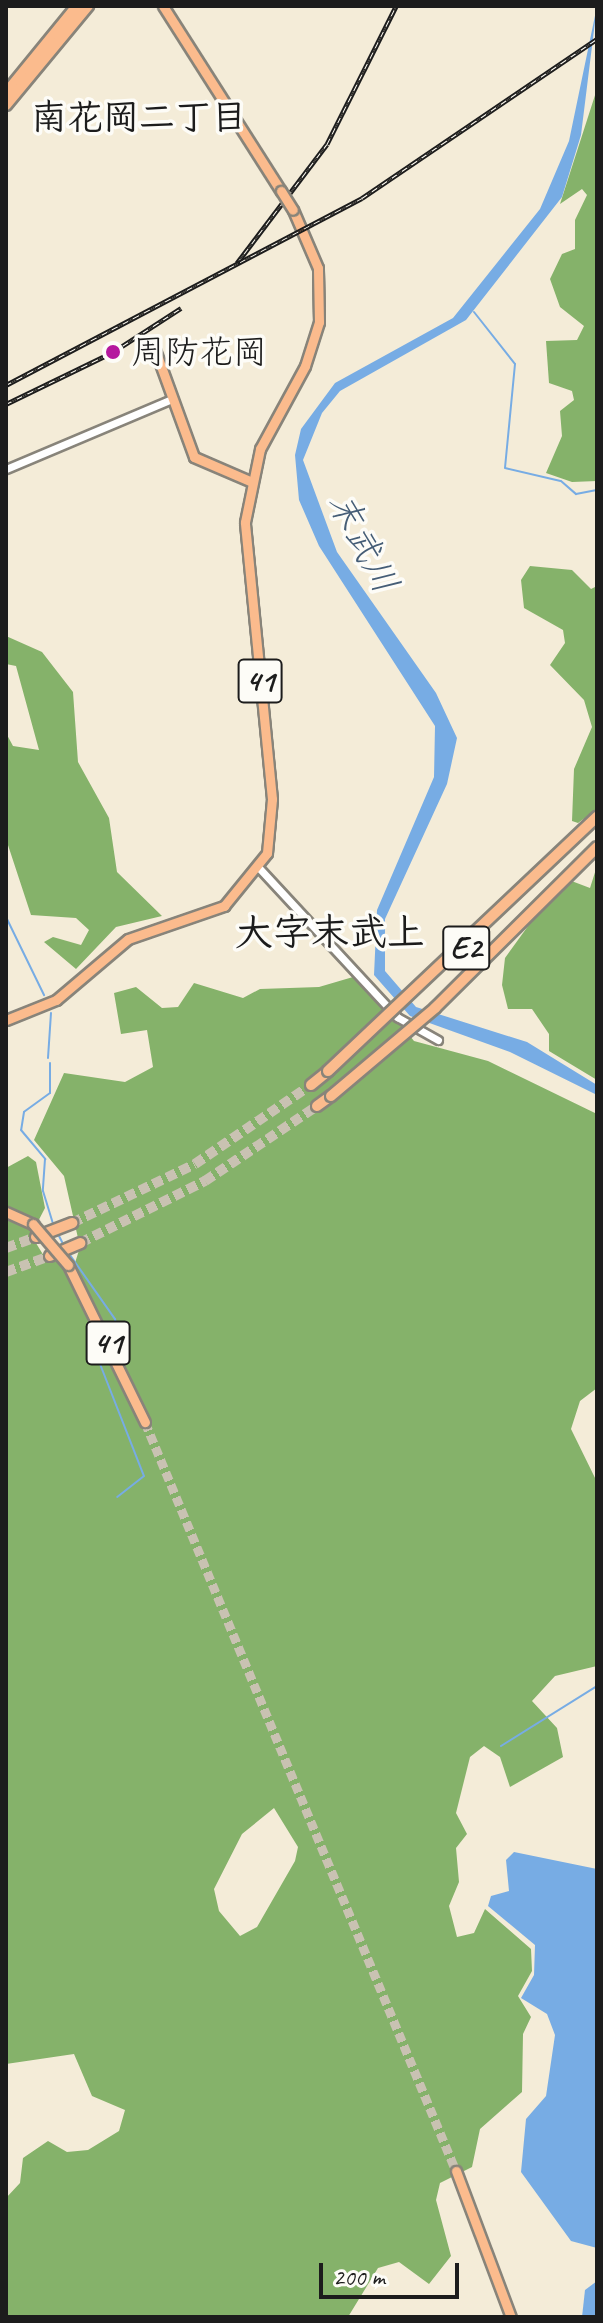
<!DOCTYPE html>
<meta charset="utf-8">
<style>
body{margin:0}
#map{position:relative;width:603px;height:2323px;overflow:hidden;background:#f4ecd8;font-family:Caveat,"Klee One",sans-serif}
div>[style]{position:absolute}
[style*='--x']{left:calc(var(--x)*1px);top:calc(var(--y)*1px);width:calc(var(--w)*1px);rotate:calc(var(--a)*1deg)}
.forest>*{inset:0;background:#85b26a}
.water>*{inset:0;background:#77ace4}
.stream>*{height:2px;margin:-1px;padding:0 1px;transform-origin:1px;border-radius:1px;background:#77ace4}
.major-tunnel>*{height:9px;margin-top:-4.5px;transform-origin:0;background:repeating-linear-gradient(90deg,#c9c2b2 0 9px,transparent 0 13.5px)}
.highway-tunnel>*{height:10px;margin-top:-5px;transform-origin:0;background:repeating-linear-gradient(90deg,#c9c2b2 0 10px,transparent 0 15px)}
.roads{filter:drop-shadow(2px 0 #88847a) drop-shadow(-2px 0 #88847a) drop-shadow(0 2px #88847a) drop-shadow(0 -2px #88847a)}
.minor>*{height:7px;margin:-3.5px;padding:0 3.5px;transform-origin:3.5px;border-radius:3.5px;background:#fff}
.major>*{height:9px;margin:-4.5px;padding:0 4.5px;transform-origin:4.5px;border-radius:4.5px;background:#fbbb8d}
.highway>*{height:10px;margin:-5px;padding:0 5px;transform-origin:5px;border-radius:5px;background:#fbbb8d}
.rail>*{height:5px;margin-top:-2.5px;transform-origin:0;background:repeating-linear-gradient(90deg,#fdfcf7 0 6px,#1c1c1c 0 12px);box-sizing:border-box;border-block:2px solid #1c1c1c}
.bridges{filter:drop-shadow(2px 0 #88847a) drop-shadow(-2px 0 #88847a) drop-shadow(0 2px #88847a) drop-shadow(0 -2px #88847a)}
.major-bridge>*{height:9px;margin:-4.5px;padding:0 4.5px;transform-origin:4.5px;border-radius:4.5px;background:#fbbb8d}
.highway-bridge>*{height:10px;margin:-5px;padding:0 5px;transform-origin:5px;border-radius:5px;background:#fbbb8d}
.dots>*{width:22px;height:22px;translate:-50% -50%;box-sizing:border-box;border:4px solid #fdfcf7;border-radius:50%}
span{translate:-50% -50%;white-space:nowrap;text-align:center;line-height:1.15;-webkit-text-stroke:7px #fdfcf7;paint-order:stroke}
.shield-label span{padding:2px 6px;background:#fdfcf7;border:2px solid;border-radius:6px;-webkit-text-stroke-width:0}
.shield-label{font-size:32px;color:#1c1c1c;font-weight:700}
.poi-label{font-size:34px;color:#1c1c1c}
.left{translate:0 -50%;text-align:left}
.neighbourhood-label{font-size:36px;color:#1c1c1c;font-weight:700}
.water-label{font-size:36px;color:#455d76;font-style:italic}
.quarter-label{font-size:38px;color:#1c1c1c;font-weight:700}
.frame{position:absolute;inset:0;border:8px solid #1c1c1c;pointer-events:none}
.scale{position:absolute;left:319px;top:2263px;width:140px;height:36px;box-sizing:border-box;border:4px solid #1c1c1c;border-top:0;padding-left:10px;font-size:24px;line-height:28px;white-space:nowrap;color:#1c1c1c;-webkit-text-stroke:6px #fdfcf7;paint-order:stroke}
</style>
<div id="map">
<div class="forest">
<div style="clip-path:polygon(597px 89px,597px 481px,572px 482px,546px 473px,562px 436px,560px 411px,574px 400px,572px 391px,549px 383px,546px 341px,577px 340px,584px 326px,560px 307px,550px 279px,562px 254px,575px 249px,575px 220px,587px 195px,582px 189px,560px 204px)"></div>
<div style="clip-path:polygon(530px 566px,572px 570px,591px 589px,597px 586px,597px 809px,578px 823px,572px 821px,574px 769px,592px 727px,584px 700px,550px 665px,565px 643px,563px 630px,524px 608px,521px 580px)"></div>
<div style="clip-path:polygon(6px 636px,42px 652px,73px 692px,78px 762px,109px 818px,117px 872px,162px 916px,116px 927px,76px 969px,44px 942px,53px 937px,81px 945px,89px 930px,76px 918px,31px 915px,6px 839px,6px 733px,13px 746px,39px 750px,16px 666px,6px 664px)"></div>
<div style="clip-path:polygon(597px 866px,597px 1080px,549px 1051px,549px 1034px,532px 1009px,508px 1009px,502px 985px,505px 958px,531px 922px,540px 894px,561px 877px,590px 888px)"></div>
<div style="clip-path:polygon(evenodd,353px 977px,373px 990px,414px 1041px,488px 1061px,597px 1114px,597px 1388px,580px 1401px,571px 1429px,597px 1482px,597px 1666px,555px 1676px,532px 1701px,557px 1728px,563px 1757px,510px 1787px,500px 1757px,484px 1746px,470px 1757px,456px 1813px,467px 1834px,456px 1848px,459px 1882px,449px 1906px,457px 1937px,474px 1933px,485px 1909px,531px 1949px,532px 1971px,518px 1996px,531px 2017px,523px 2034px,522px 2092px,480px 2129px,472px 2167px,440px 2183px,436px 2200px,451px 2256px,429px 2284px,399px 2262px,378px 2268px,348px 2317px,6px 2317px,6px 2198px,20px 2183px,23px 2158px,48px 2141px,67px 2152px,88px 2150px,119px 2131px,125px 2110px,92px 2096px,74px 2054px,6px 2064px,6px 1168px,28px 1156px,36px 1162px,45px 1208px,31px 1235px,47px 1261px,75px 1263px,80px 1247px,64px 1176px,34px 1140px,64px 1073px,125px 1082px,153px 1067px,147px 1030px,121px 1034px,114px 993px,136px 987px,162px 1008px,178px 1007px,194px 983px,243px 998px,260px 989px,319px 987px,353px 977px,274px 1808px,298px 1847px,295px 1861px,257px 1927px,240px 1936px,219px 1911px,214px 1889px,242px 1834px,274px 1808px)"></div>
</div>
<div class="water">
<div style="clip-path:polygon(597px 6px,581px 135px,562px 197px,466px 320px,340px 391px,322px 413px,303px 460px,337px 552px,436px 693px,457px 738px,447px 784px,385px 919px,385px 971px,416px 1007px,527px 1042px,597px 1085px,597px 1095px,510px 1052px,410px 1016px,374px 975px,377px 910px,434px 777px,435px 726px,319px 546px,299px 500px,295px 455px,301px 429px,335px 383px,453px 318px,540px 209px,569px 141px)"></div>
<div style="clip-path:polygon(514px 1852px,597px 1869px,597px 2248px,571px 2241px,521px 2172px,526px 2119px,546px 2096px,555px 2035px,547px 2014px,521px 1998px,534px 1975px,535px 1945px,488px 1906px,491px 1896px,509px 1891px,506px 1860px)"></div>
<div style="clip-path:polygon(597px 2281px,597px 2317px,582px 2317px,585px 2290px)"></div>
</div>
<div class="stream">
<div style="--x:474;--y:312;--w:66;--a:51.7"></div>
<div style="--x:515;--y:364;--w:104;--a:95.5"></div>
<div style="--x:505;--y:468;--w:57;--a:13.1"></div>
<div style="--x:561;--y:481;--w:20;--a:41"></div>
<div style="--x:576;--y:494;--w:21;--a:-11"></div>
<div style="--x:6;--y:917;--w:87;--a:64"></div>
<div style="--x:48;--y:1058;--w:45;--a:-86.2"></div>
<div style="--x:50;--y:1063;--w:30;--a:90"></div>
<div style="--x:50;--y:1093;--w:32;--a:144"></div>
<div style="--x:24;--y:1112;--w:18;--a:99"></div>
<div style="--x:21;--y:1130;--w:38;--a:50"></div>
<div style="--x:45;--y:1159;--w:32;--a:94"></div>
<div style="--x:43;--y:1191;--w:34;--a:73"></div>
<div style="--x:59;--y:1236;--w:7;--a:63"></div>
<div style="--x:70;--y:1255;--w:78;--a:54.9"></div>
<div style="--x:115;--y:1319;--w:27;--a:80"></div>
<div style="--x:106;--y:1354;--w:12;--a:121"></div>
<div style="--x:100;--y:1364;--w:120;--a:68.6"></div>
<div style="--x:144;--y:1476;--w:34;--a:142"></div>
<div style="--x:501;--y:1746;--w:113;--a:-32"></div>
</div>
<div class="major-tunnel">
<div style="--x:145;--y:1422;--w:811;--a:67.45"></div>
</div>
<div class="highway-tunnel">
<div style="--x:72;--y:1223;--w:136;--a:-25.6"></div>
<div style="--x:195;--y:1164;--w:140;--a:-34.3"></div>
<div style="--x:80;--y:1243;--w:140;--a:-26.4"></div>
<div style="--x:205;--y:1181;--w:135;--a:-33.8"></div>
<div style="--x:6;--y:1248;--w:32;--a:-20"></div>
<div style="--x:6;--y:1272;--w:47;--a:-20"></div>
</div>
<div class="roads">
<div class="minor">
<div style="--x:6;--y:469;--w:180;--a:-22.9"></div>
<div style="--x:260;--y:869;--w:202;--a:47.2"></div>
<div style="--x:397;--y:1017;--w:47;--a:29.3"></div>
</div>
<div class="major">
<div style="--x:163;--y:6;--w:219;--a:57.5"></div>
<div style="--x:154;--y:347;--w:117;--a:70"></div>
<div style="--x:194;--y:457;--w:61;--a:23.2"></div>
<div style="--x:6;--y:1020;--w:54;--a:-21.8"></div>
<div style="--x:56;--y:1000;--w:94;--a:-40.3"></div>
<div style="--x:128;--y:939;--w:102;--a:-19"></div>
<div style="--x:224;--y:906;--w:68;--a:-50.9"></div>
<div style="--x:267;--y:853;--w:54;--a:-84.7"></div>
<div style="--x:272;--y:799;--w:278;--a:-95.6"></div>
<div style="--x:245;--y:522;--w:75;--a:-78.4"></div>
<div style="--x:260;--y:449;--w:94;--a:-61.5"></div>
<div style="--x:305;--y:366;--w:46;--a:-72.3"></div>
<div style="--x:319;--y:322;--w:54;--a:-91.1"></div>
<div style="--x:318;--y:268;--w:63;--a:-113.3"></div>
<div style="--x:6;--y:1212;--w:30;--a:24"></div>
<div style="--x:68;--y:1265;--w:175;--a:63.9"></div>
<div style="--x:456;--y:2171;--w:156;--a:69.4"></div>
</div>
<div class="highway">
<div style="--x:6;--y:93;--w:112;--a:-50.8"></div>
<div style="--x:6;--y:105;--w:129;--a:-50.4"></div>
<div style="--x:311;--y:1085;--w:22;--a:-39"></div>
<div style="--x:317;--y:1106;--w:17;--a:-36"></div>
<div style="--x:36;--y:1237;--w:39;--a:-21"></div>
<div style="--x:50;--y:1256;--w:33;--a:-23"></div>
</div>
</div>
<div class="rail">
<div style="--x:237;--y:263;--w:149;--a:-52.9"></div>
<div style="--x:327;--y:144;--w:154;--a:-63.4"></div>
<div style="--x:6;--y:385;--w:402;--a:-27.7"></div>
<div style="--x:362;--y:198;--w:284;--a:-34.1"></div>
<div style="--x:6;--y:404;--w:119;--a:-25.9"></div>
<div style="--x:113;--y:352;--w:81;--a:-32.9"></div>
</div>
<div class="bridges">
<div class="major-bridge">
<div style="--x:281;--y:191;--w:22;--a:58"></div>
<div style="--x:33;--y:1224;--w:54;--a:49.5"></div>
</div>
<div class="highway-bridge">
<div style="--x:328;--y:1071;--w:370;--a:-43.4"></div>
<div style="--x:331;--y:1096;--w:136;--a:-40.2"></div>
<div style="--x:435;--y:1008;--w:228;--a:-44.8"></div>
</div>
</div>
<div class="dots">
<div style="left:113px;top:352px;background:#b5179e"></div>
</div>
<div class="shield-label">
<span style="left:260px;top:681px">41</span>
<span style="left:466px;top:948px">E2</span>
<span style="left:108px;top:1343px">41</span>
</div>
<div class="poi-label">
<span class="left" style="left:131px;top:352px">周防花岡</span>
</div>
<div class="neighbourhood-label">
<span style="left:139px;top:118px">南花岡二丁目</span>
</div>
<div class="water-label">
<span style="left:363px;top:543px;rotate:62deg">末武川</span>
</div>
<div class="quarter-label">
<span style="left:330px;top:933px">大字末武上</span>
</div>
<div class="frame"></div>
<div class="scale">200 m</div>
</div>
